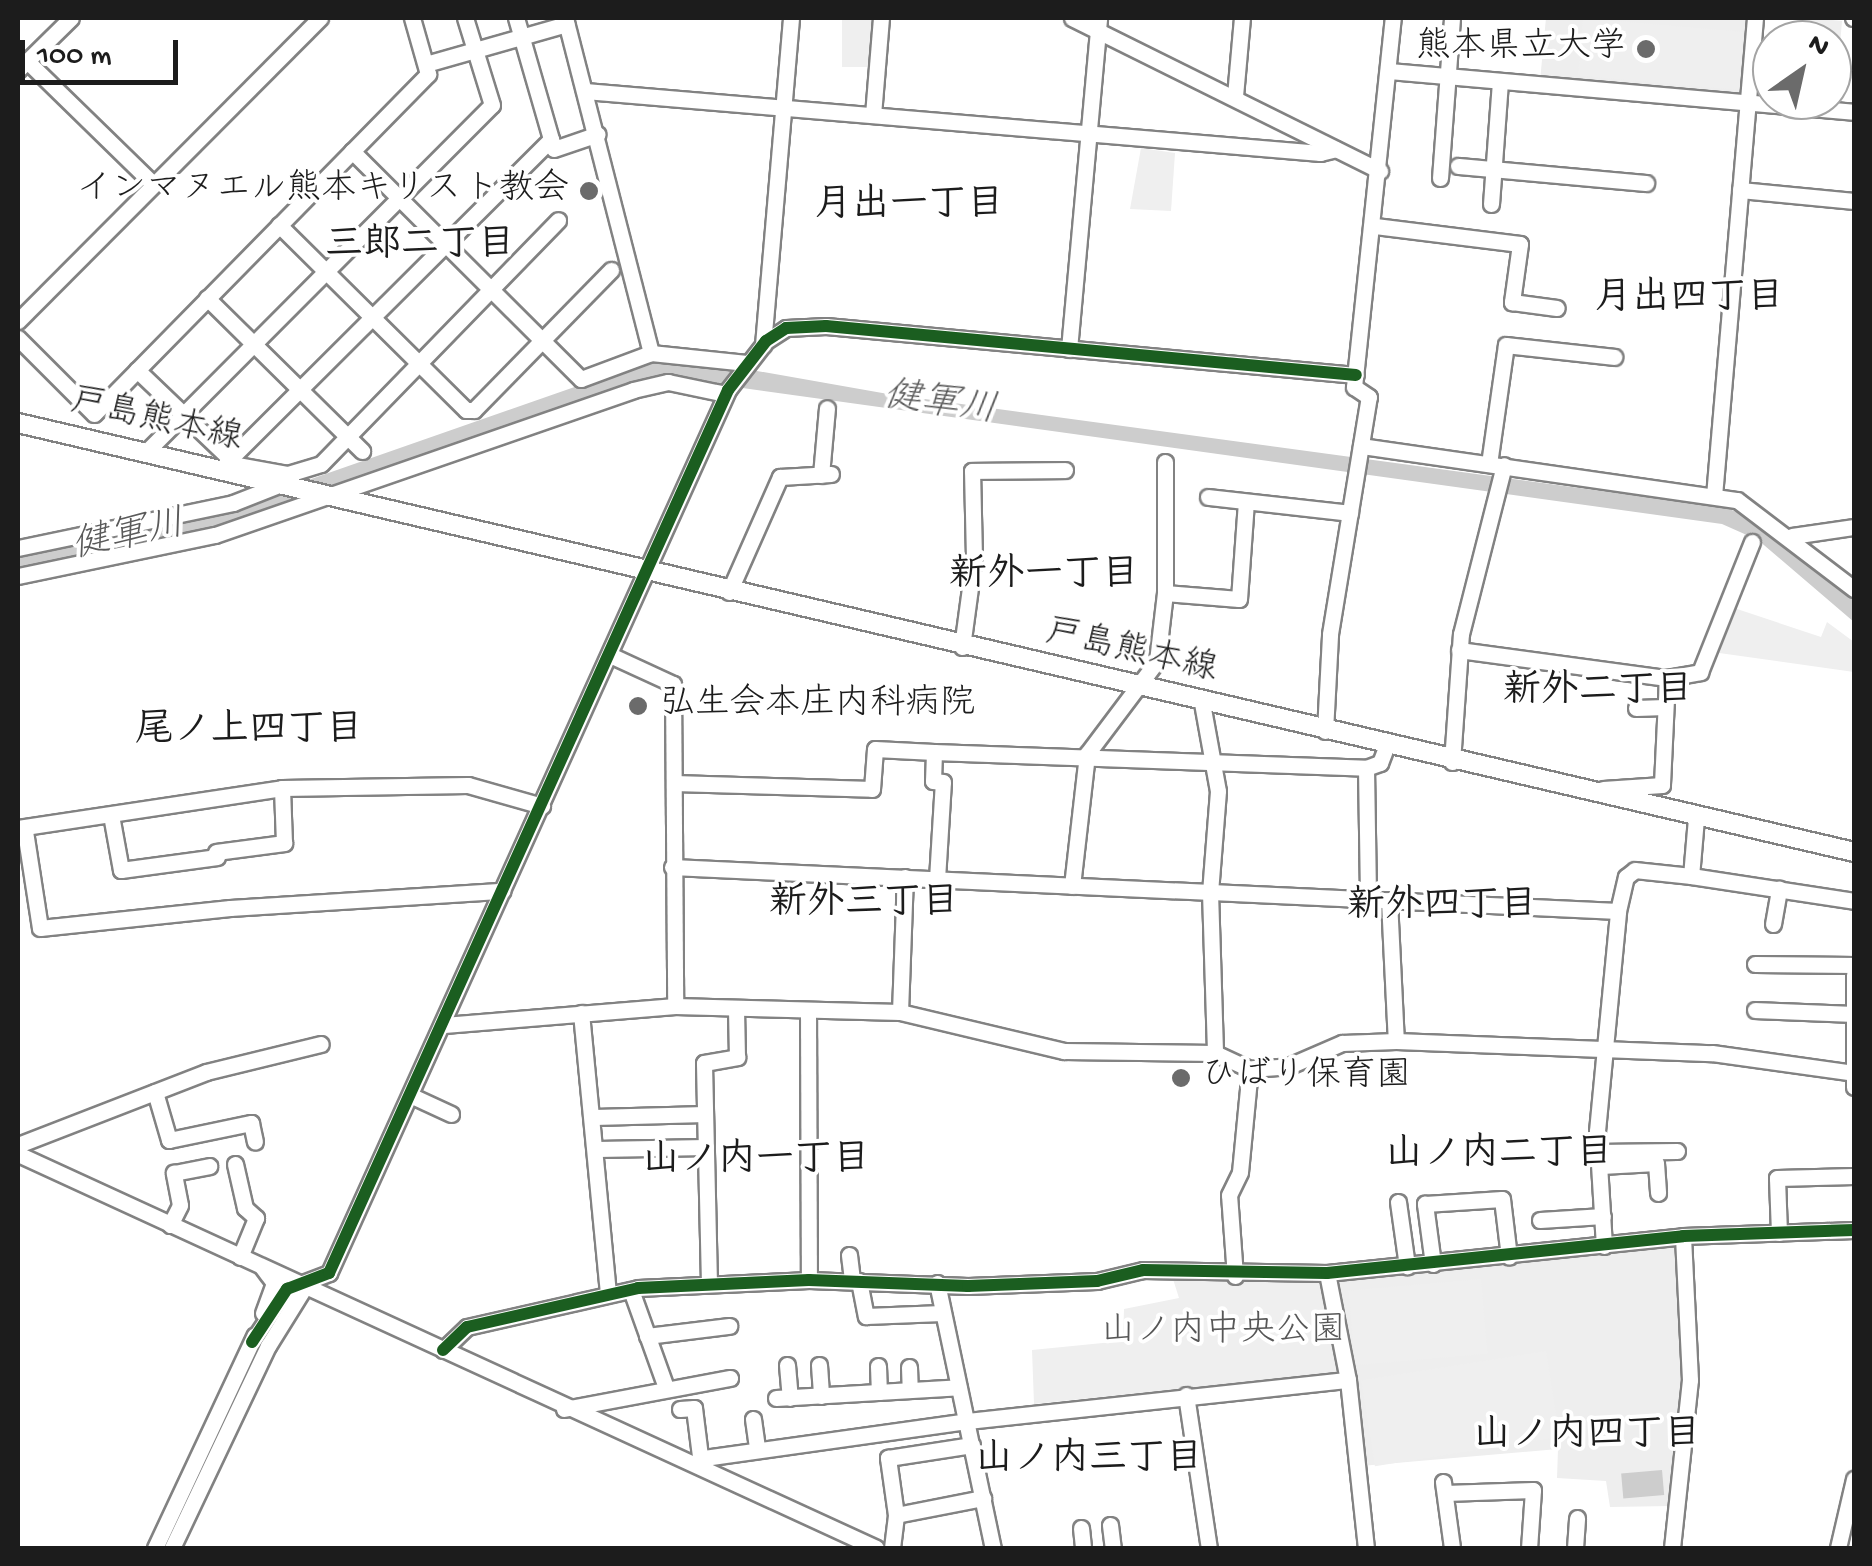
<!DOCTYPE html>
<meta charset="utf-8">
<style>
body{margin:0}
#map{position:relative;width:1872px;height:1566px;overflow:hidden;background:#fff;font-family:"Gochi Hand","Klee One",sans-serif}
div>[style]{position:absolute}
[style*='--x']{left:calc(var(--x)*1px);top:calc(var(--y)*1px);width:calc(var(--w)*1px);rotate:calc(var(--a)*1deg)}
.built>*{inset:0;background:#eee}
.green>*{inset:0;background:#efefef;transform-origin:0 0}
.water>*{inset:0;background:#cdcdcd;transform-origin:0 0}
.roads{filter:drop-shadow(2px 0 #828282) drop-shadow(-2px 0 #828282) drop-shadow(0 2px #828282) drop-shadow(0 -2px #828282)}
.minor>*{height:15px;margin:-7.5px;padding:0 7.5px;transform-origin:7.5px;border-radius:7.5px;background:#fff}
.major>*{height:18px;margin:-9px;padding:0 9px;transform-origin:9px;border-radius:9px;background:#fff}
.cycleway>*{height:12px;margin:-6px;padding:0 6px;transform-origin:6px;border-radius:6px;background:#1b5e20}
.dots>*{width:28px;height:28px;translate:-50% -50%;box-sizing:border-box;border:5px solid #fff;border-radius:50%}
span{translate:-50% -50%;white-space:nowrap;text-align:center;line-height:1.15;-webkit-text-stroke:8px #fff;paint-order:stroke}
.poi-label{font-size:35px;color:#1c1c1c}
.right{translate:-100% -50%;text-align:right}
.left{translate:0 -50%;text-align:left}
.street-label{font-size:35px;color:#1c1c1c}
.park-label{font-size:35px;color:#575757}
.neighbourhood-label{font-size:38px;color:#1c1c1c;font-weight:700}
.water-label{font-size:38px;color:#5a5a5a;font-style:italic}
.frame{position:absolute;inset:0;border:20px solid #1c1c1c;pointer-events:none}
.north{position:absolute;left:1752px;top:20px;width:100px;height:100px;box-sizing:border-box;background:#fff;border:2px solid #a4a4a4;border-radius:50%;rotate:34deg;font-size:28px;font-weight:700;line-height:40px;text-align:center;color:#1c1c1c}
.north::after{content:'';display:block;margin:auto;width:35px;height:45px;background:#6b6b6b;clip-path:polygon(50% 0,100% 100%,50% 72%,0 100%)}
.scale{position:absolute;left:20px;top:40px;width:158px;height:45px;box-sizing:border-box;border:5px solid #1c1c1c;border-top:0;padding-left:12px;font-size:30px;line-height:35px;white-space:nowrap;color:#1c1c1c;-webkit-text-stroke:8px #fff;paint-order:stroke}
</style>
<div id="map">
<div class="built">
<div style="clip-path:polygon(1546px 18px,1752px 18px,1745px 95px,1540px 81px)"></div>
<div style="clip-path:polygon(1675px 1244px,1685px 1378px,1671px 1506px,1610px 1507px,1606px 1481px,1557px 1478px,1558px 1449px,1361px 1466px,1333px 1284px,1338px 1279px)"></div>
</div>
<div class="green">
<div style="left:842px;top:18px;width:35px;height:49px"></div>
<div style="left:1583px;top:18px;width:162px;height:58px;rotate:5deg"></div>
<div style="clip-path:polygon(1811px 18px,1842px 21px,1835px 105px,1803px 100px,1832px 100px,1832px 40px,1809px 40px)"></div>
<div style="clip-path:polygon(1141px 148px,1175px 153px,1171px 211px,1130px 209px)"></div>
<div style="clip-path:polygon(1731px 607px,1821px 637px,1827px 622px,1854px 642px,1854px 672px,1712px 652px)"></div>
<div style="clip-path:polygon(1172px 1276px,1318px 1278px,1339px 1372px,1034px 1404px,1032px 1350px,1123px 1341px,1124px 1309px,1179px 1298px)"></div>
<div style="left:1481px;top:1279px;width:75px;height:133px;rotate:85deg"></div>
<div style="left:1546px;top:1351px;width:87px;height:187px;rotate:81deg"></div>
</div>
<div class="water">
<div style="clip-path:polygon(649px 361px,723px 365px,888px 394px,1727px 508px,1760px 522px,1854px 600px,1854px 622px,1758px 540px,1722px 524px,671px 378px,255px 521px,18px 572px,18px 552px,251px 500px)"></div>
<div style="left:1662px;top:1470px;width:25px;height:41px;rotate:85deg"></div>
</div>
<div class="roads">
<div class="minor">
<div style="--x:565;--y:18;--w:346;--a:75.6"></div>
<div style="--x:1072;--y:18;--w:344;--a:26.4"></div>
<div style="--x:1853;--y:18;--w:1;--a:0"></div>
<div style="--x:27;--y:61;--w:175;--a:44.3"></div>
<div style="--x:426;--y:64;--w:146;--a:-15.9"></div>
<div style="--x:18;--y:70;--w:74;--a:-44.5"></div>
<div style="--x:1388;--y:71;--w:468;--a:5"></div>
<div style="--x:585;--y:91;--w:738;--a:4.82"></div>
<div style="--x:1320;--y:153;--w:16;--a:-14"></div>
<div style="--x:1235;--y:96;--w:78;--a:-84.9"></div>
<div style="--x:873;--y:115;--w:97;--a:-85.3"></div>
<div style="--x:551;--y:139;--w:10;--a:73"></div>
<div style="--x:554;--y:149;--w:46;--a:-18.8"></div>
<div style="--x:352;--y:151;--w:323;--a:44.9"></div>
<div style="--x:581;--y:379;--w:75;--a:-20.4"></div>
<div style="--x:651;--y:353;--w:96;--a:6"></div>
<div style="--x:1458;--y:166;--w:189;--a:5.2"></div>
<div style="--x:1440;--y:178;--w:160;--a:-85.7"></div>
<div style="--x:1740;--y:190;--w:115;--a:5.5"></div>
<div style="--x:1491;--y:204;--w:122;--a:-85.8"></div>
<div style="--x:279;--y:225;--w:263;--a:44.7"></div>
<div style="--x:466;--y:410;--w:8;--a:0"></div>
<div style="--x:474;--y:410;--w:196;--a:-45.6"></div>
<div style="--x:1375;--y:226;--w:146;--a:7.1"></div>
<div style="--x:1520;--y:244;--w:59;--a:97.9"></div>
<div style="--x:1512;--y:302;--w:45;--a:7.6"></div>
<div style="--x:207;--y:298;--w:218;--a:44.6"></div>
<div style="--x:18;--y:321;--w:428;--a:-45.1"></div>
<div style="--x:18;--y:338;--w:107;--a:45"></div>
<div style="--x:94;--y:414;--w:477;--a:-45.5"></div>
<div style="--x:428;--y:74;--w:58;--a:-105.9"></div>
<div style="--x:763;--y:345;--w:328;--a:-85.1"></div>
<div style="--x:1069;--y:349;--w:331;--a:-84.8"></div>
<div style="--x:137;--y:370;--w:129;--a:43.7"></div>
<div style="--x:230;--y:459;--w:453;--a:-44.9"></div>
<div style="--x:551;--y:139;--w:126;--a:-106.1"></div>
<div style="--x:1361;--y:446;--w:380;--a:8.2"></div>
<div style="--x:1737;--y:500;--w:147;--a:37.3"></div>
<div style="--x:146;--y:452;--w:490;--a:-45.1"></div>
<div style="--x:492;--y:105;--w:91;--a:-107.2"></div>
<div style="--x:226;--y:463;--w:63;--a:10.1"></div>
<div style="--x:288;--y:474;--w:34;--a:-17"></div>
<div style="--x:321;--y:464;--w:340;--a:-45.8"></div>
<div style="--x:1489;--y:464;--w:120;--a:-81.9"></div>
<div style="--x:1506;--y:345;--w:109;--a:6.3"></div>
<div style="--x:821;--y:475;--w:67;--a:-84.9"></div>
<div style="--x:1714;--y:496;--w:480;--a:-85.1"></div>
<div style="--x:1208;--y:497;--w:143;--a:6.4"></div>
<div style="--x:1792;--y:536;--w:63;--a:-8.3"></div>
<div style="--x:18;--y:548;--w:220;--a:-11.8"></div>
<div style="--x:233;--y:503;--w:49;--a:-21.4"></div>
<div style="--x:18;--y:576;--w:201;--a:-11.8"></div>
<div style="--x:215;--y:535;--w:442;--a:-19.1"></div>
<div style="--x:633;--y:390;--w:36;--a:-13"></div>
<div style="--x:668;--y:382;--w:59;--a:11.7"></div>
<div style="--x:729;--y:592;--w:126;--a:-66.1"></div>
<div style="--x:780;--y:477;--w:51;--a:-3.4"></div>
<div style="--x:1165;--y:593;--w:131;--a:-90"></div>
<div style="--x:962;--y:647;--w:90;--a:-82.3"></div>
<div style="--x:974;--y:558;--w:87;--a:-91.3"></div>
<div style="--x:972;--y:471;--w:93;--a:-0.6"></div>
<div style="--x:1459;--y:650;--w:210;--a:7.7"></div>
<div style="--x:1667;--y:678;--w:107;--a:92.7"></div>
<div style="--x:1662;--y:785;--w:59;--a:176.1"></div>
<div style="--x:610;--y:655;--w:69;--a:24.7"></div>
<div style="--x:673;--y:684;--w:322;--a:89.6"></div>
<div style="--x:1667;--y:678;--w:34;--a:-10"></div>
<div style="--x:1700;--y:672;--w:140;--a:-68.2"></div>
<div style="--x:1202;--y:703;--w:89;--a:79.7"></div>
<div style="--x:1218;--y:791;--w:101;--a:94.5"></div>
<div style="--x:1210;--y:892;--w:161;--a:88.2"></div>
<div style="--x:1636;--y:708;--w:29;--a:-2"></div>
<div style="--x:1325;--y:731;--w:97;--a:-87"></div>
<div style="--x:1330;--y:634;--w:240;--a:-80.7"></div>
<div style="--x:1369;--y:397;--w:18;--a:-146"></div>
<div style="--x:1354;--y:387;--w:371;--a:-84"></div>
<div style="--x:1452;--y:762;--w:128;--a:-86"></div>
<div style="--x:1461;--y:634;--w:174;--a:-75.7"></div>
<div style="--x:1366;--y:768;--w:131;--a:89.1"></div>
<div style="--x:674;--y:783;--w:198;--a:1.7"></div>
<div style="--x:872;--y:789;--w:40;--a:-85.7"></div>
<div style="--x:875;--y:749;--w:59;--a:2.9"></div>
<div style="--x:111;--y:815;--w:56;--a:79.7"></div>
<div style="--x:121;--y:870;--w:97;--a:-7.7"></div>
<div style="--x:1696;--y:818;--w:58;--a:94.9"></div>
<div style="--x:1691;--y:876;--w:165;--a:8.7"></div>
<div style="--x:18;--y:828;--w:267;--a:-8.6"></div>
<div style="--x:282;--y:788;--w:186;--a:-0.9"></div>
<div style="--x:468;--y:785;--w:77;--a:15.8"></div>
<div style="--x:25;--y:831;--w:98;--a:81.2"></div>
<div style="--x:40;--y:928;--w:191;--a:-6"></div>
<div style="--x:230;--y:908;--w:273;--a:-3.6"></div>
<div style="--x:216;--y:852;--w:69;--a:-7.5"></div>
<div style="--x:284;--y:843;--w:55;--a:-92.1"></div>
<div style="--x:672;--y:867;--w:947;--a:2.66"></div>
<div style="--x:937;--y:879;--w:97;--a:-86.5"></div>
<div style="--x:943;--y:782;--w:10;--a:-174"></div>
<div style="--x:933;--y:781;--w:29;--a:-88"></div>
<div style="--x:934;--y:752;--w:432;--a:2.1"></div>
<div style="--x:1366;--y:768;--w:15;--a:-20"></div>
<div style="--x:1380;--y:763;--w:19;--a:-69"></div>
<div style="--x:1072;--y:886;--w:133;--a:-83.5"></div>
<div style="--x:1087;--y:754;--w:116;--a:-53"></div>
<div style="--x:1157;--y:661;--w:68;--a:-83.3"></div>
<div style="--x:1165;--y:593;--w:74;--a:4.6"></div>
<div style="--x:1239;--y:599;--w:97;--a:-85.9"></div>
<div style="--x:1389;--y:900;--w:141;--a:87.2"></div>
<div style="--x:1773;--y:924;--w:36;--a:-80"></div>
<div style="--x:1755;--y:964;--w:99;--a:0.6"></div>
<div style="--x:1854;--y:975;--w:112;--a:90"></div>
<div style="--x:808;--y:1010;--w:270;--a:89.8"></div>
<div style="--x:1755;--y:1010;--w:98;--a:2.3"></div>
<div style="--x:900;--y:1012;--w:135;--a:-87.9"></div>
<div style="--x:581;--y:1013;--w:282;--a:84.5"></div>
<div style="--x:444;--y:1025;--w:232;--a:-4.7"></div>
<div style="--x:675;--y:1006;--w:225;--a:1.5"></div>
<div style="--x:900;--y:1012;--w:169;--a:13.4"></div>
<div style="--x:1064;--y:1051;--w:151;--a:0.8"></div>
<div style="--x:1215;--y:1053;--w:38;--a:25"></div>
<div style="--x:1250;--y:1069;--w:39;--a:-4"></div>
<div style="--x:1289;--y:1066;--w:58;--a:-23.5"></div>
<div style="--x:1342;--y:1043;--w:54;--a:-2.1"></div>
<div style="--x:1396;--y:1041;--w:316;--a:2.2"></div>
<div style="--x:1712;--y:1053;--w:143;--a:8"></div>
<div style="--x:155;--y:1092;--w:50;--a:73.7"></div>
<div style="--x:169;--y:1140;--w:84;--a:-11.7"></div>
<div style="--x:251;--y:1123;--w:19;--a:78"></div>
<div style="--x:412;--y:1096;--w:43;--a:24.8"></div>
<div style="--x:594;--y:1117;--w:111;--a:-1.5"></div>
<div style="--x:18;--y:1145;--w:202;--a:-21.2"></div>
<div style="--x:206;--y:1072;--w:118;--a:-13.7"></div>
<div style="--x:597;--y:1149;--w:109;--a:-1.1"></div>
<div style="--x:1598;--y:1152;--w:79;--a:-0.7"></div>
<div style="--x:18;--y:1154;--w:944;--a:24.66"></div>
<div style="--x:235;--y:1164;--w:45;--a:77.2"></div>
<div style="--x:245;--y:1208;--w:15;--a:42"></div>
<div style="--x:256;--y:1218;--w:42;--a:112.3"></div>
<div style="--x:1601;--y:1166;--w:55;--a:-3.1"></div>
<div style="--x:1656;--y:1163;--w:30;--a:86"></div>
<div style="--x:1398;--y:1202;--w:65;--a:82"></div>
<div style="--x:1540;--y:1220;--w:63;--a:-3.6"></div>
<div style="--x:170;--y:1225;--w:22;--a:-63"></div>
<div style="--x:180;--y:1205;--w:33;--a:-101"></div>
<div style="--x:174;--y:1173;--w:36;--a:-11"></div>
<div style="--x:1779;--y:1233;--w:55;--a:-92.1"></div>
<div style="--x:1777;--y:1178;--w:77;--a:-1.5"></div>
<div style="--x:1604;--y:1246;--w:115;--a:-93.5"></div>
<div style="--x:1597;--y:1131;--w:221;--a:-84.5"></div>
<div style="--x:1618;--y:911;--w:35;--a:-77"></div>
<div style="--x:1626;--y:877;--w:11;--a:-38"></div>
<div style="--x:1635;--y:870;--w:56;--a:6.1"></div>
<div style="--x:849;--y:1255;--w:26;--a:83"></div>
<div style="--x:1433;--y:1264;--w:61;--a:-97.6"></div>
<div style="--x:1425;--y:1204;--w:77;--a:-3.7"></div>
<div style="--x:1502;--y:1199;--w:58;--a:83.1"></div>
<div style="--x:262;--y:1267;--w:20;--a:53"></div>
<div style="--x:274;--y:1283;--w:32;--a:110"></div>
<div style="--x:1327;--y:1273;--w:109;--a:78.9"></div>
<div style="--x:1348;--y:1380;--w:169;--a:83.9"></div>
<div style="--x:1235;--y:1276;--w:81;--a:-94.2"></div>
<div style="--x:1229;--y:1195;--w:25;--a:-64"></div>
<div style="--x:1240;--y:1172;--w:103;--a:-84.5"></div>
<div style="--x:859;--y:1281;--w:36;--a:79"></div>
<div style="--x:866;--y:1316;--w:76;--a:-2.3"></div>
<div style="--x:937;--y:1283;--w:271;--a:78.1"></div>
<div style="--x:709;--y:1284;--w:221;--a:-91.3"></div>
<div style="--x:704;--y:1063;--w:34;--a:-10"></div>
<div style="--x:737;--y:1057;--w:49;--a:-91.2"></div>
<div style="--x:631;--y:1290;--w:101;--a:70.3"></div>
<div style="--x:647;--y:1336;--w:83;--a:-7"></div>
<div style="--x:252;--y:1342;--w:64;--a:-56.6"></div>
<div style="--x:287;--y:1289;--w:45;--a:-20.9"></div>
<div style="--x:329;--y:1273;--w:969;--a:-65.68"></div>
<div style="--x:728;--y:390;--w:62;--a:-52.2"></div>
<div style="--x:766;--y:341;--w:24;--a:-33"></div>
<div style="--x:786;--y:328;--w:40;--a:-2.9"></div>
<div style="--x:826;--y:326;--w:532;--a:5.28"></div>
<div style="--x:443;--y:1350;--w:33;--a:-44"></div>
<div style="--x:467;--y:1327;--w:175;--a:-12.8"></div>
<div style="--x:638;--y:1288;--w:171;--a:-2.7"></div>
<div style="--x:809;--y:1280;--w:159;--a:2.2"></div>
<div style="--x:968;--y:1286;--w:129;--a:-2.2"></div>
<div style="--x:1097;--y:1281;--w:47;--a:-13.4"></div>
<div style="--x:1143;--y:1270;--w:184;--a:0.9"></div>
<div style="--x:1327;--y:1273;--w:358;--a:-5.9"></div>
<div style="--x:1683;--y:1236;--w:171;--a:-2"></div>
<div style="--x:787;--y:1365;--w:33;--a:85"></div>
<div style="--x:819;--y:1365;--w:31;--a:86"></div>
<div style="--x:878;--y:1366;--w:26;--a:88"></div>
<div style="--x:909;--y:1367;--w:23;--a:88"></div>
<div style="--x:1186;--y:1395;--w:155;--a:81.5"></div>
<div style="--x:776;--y:1398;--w:183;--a:-3.4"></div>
<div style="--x:564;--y:1409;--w:169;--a:-10.6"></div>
<div style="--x:680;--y:1409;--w:14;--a:-4"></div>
<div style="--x:694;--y:1408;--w:56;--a:82.9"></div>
<div style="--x:753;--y:1419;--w:27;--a:82"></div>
<div style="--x:704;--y:1458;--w:267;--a:-8"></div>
<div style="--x:968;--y:1421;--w:382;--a:-6.2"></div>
<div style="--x:1443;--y:1482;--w:67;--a:82.2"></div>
<div style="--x:1445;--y:1493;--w:88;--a:-2"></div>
<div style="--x:1533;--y:1490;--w:58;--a:93.9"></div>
<div style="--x:896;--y:1515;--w:89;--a:-11.1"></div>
<div style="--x:1110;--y:1525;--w:23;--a:83"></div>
<div style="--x:1081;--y:1528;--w:20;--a:84"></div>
<div style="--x:155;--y:1548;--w:235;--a:-64.9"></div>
<div style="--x:172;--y:1548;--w:224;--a:-64.6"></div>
<div style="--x:268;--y:1346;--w:72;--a:-58.1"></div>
<div style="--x:892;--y:1548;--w:33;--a:-83"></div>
<div style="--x:896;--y:1515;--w:58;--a:-98"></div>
<div style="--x:888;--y:1458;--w:85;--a:-8.8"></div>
<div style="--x:1575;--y:1548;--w:30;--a:-86"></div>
<div style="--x:1672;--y:1548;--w:169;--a:-83.9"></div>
<div style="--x:1690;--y:1380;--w:144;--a:-92.8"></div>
<div style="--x:1838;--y:1548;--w:71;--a:-76.9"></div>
</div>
<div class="major">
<div style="--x:18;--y:423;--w:1885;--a:13.15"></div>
</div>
</div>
<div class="cycleway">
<div style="--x:252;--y:1342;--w:64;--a:-56.6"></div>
<div style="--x:287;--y:1289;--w:45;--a:-20.9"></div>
<div style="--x:329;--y:1273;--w:969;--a:-65.68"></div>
<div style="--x:728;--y:390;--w:62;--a:-52.2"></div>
<div style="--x:766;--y:341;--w:24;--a:-33"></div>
<div style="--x:786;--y:328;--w:40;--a:-2.9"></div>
<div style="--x:826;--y:326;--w:532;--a:5.28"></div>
<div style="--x:443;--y:1350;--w:33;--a:-44"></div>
<div style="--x:467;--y:1327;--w:175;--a:-12.8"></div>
<div style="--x:638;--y:1288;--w:171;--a:-2.7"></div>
<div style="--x:809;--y:1280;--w:159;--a:2.2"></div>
<div style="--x:968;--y:1286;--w:129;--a:-2.2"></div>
<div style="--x:1097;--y:1281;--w:47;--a:-13.4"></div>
<div style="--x:1143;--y:1270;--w:184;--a:0.9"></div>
<div style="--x:1327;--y:1273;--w:358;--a:-5.9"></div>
<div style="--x:1683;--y:1236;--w:171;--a:-2"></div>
</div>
<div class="dots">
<div style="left:1646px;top:49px;background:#6b6b6b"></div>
<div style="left:589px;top:191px;background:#6b6b6b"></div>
<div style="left:638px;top:706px;background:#6b6b6b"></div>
<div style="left:1181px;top:1078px;background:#6b6b6b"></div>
</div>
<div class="poi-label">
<span class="right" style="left:1626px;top:49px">熊本県立大学</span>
<span class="right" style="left:569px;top:191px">インマヌエル熊本キリスト教会</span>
<span class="left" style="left:660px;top:706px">弘生会本庄内科病院</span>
<span class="left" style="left:1201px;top:1078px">ひばり保育園</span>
</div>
<div class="street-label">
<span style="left:156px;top:422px;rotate:13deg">戸島熊本線</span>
<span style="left:1131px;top:653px;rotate:13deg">戸島熊本線</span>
</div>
<div class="park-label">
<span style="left:1223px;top:1333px">山ノ内中央公園</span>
</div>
<div class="neighbourhood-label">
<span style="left:909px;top:208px">月出一丁目</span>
<span style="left:420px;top:248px">三郎二丁目</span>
<span style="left:1689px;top:301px">月出四丁目</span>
<span style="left:1044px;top:578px">新外一丁目</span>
<span style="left:1598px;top:694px">新外二丁目</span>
<span style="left:249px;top:733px">尾ノ上四丁目</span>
<span style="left:864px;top:906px">新外三丁目</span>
<span style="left:1442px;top:909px">新外四丁目</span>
<span style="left:1499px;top:1157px">山ノ内二丁目</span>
<span style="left:756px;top:1163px">山ノ内一丁目</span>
<span style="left:1587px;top:1438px">山ノ内四丁目</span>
<span style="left:1089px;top:1462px">山ノ内三丁目</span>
</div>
<div class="water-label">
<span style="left:940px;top:406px;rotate:8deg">健軍川</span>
<span style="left:129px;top:538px;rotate:-12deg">健軍川</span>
</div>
<div class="frame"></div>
<div class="north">N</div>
<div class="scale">100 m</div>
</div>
